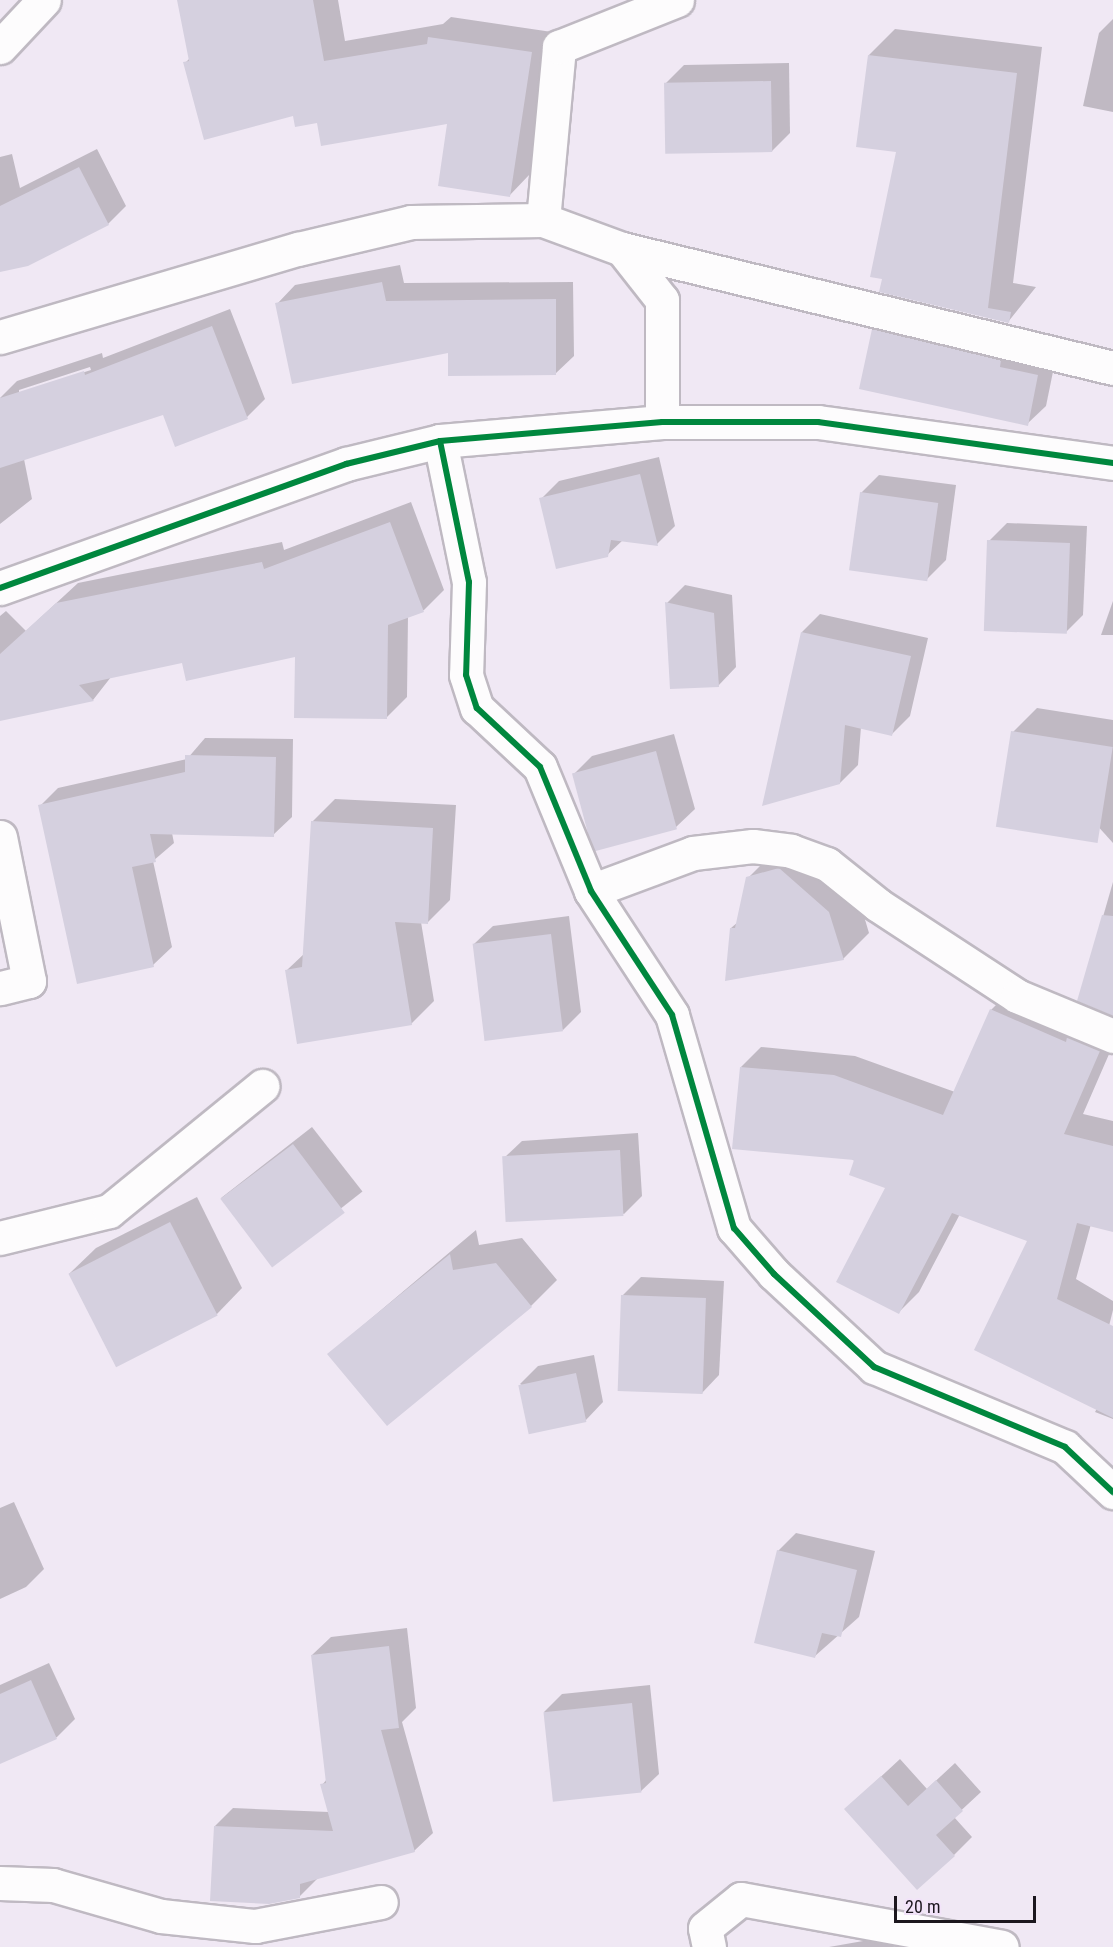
<!DOCTYPE html>
<style>
body{margin:0}
#map{position:relative;width:1113px;height:1947px;overflow:hidden;background:#f0e8f4;font-family:"Roboto Condensed",sans-serif}
div>[style]{position:absolute}
[style*='--x']{left:calc(var(--x)*1px);top:calc(var(--y)*1px);width:calc(var(--w)*1px);rotate:calc(var(--a)*1deg)}
.shadow>*{inset:0;background:#0003;transform-origin:0 0}
.building>*{inset:0;background:#d5d0df;transform-origin:0 0}
.roads{filter:drop-shadow(2px 0 #bfb9c2) drop-shadow(-2px 0 #bfb9c2) drop-shadow(0 2px #bfb9c2) drop-shadow(0 -2px #bfb9c2)}
.minor>*{height:33px;margin:-16.5px;padding:0 16.5px;transform-origin:16.5px;border-radius:16.5px;background:#fdfcfd}
.cycleway>*{height:6px;margin:-3px;padding:0 3px;transform-origin:3px;border-radius:3px;background:#00873e}
span{translate:-50% -50%;white-space:nowrap;text-align:center;line-height:1.15;-webkit-text-stroke:4.5px #f2e3f9;paint-order:stroke}
.scale{position:absolute;left:894px;top:1896px;width:142px;height:27px;box-sizing:border-box;border:3px solid #1c171e;border-top:0;padding-left:8px;font-size:18px;line-height:21px;white-space:nowrap;color:#1c171e;-webkit-text-stroke:4px #f2e3f9;paint-order:stroke}
</style>
<div id="map">
<div class="shadow">
<div style="clip-path:polygon(179px 0,338px 0,345px 41px,443px 24px,451px 17px,552px 32px,530px 174px,509px 196px,449px 123px,318px 121px,185px 63px,190px 58px)"></div>
<div style="clip-path:polygon(1113px 19px,1113px 112px,1083px 106px,1099px 33px)"></div>
<div style="clip-path:polygon(895px 29px,1042px 47px,1013px 283px,1036px 287px,1008px 322px,884px 278px,898px 151px,869px 55px)"></div>
<div style="clip-path:polygon(789px 63px,790px 133px,772px 151px,666px 83px,684px 65px)"></div>
<div style="clip-path:polygon(97px 149px,126px 206px,108px 224px,0 270px,0 157px,12px 154px,20px 188px)"></div>
<div style="clip-path:polygon(400px 265px,404px 283px,573px 282px,574px 356px,555px 374px,277px 304px,295px 285px)"></div>
<div style="clip-path:polygon(evenodd,230px 309px,265px 399px,247px 417px,163px 414px,24px 459px,32px 499px,0 524px,0 398px,17px 381px,102px 353px,103px 358px,230px 309px,90px 367px,91px 370px,19px 393px,19px 390px,90px 367px)"></div>
<div style="clip-path:polygon(891px 311px,1056px 357px,1046px 406px,1027px 424px,873px 330px)"></div>
<div style="clip-path:polygon(659px 457px,675px 526px,657px 544px,623px 540px,607px 555px,541px 499px,559px 481px)"></div>
<div style="clip-path:polygon(879px 475px,956px 485px,946px 560px,927px 579px,861px 493px)"></div>
<div style="clip-path:polygon(411px 502px,444px 590px,424px 610px,408px 616px,407px 697px,387px 717px,297px 655px,183px 662px,111px 677px,93px 700px,0 720px,0 616px,6px 611px,26px 631px,78px 583px,282px 542px,284px 550px)"></div>
<div style="clip-path:polygon(1007px 523px,1087px 526px,1083px 615px,1065px 633px,989px 541px)"></div>
<div style="clip-path:polygon(685px 585px,732px 595px,736px 667px,718px 686px,667px 603px)"></div>
<div style="clip-path:polygon(1113px 601px,1113px 635px,1101px 635px)"></div>
<div style="clip-path:polygon(820px 614px,928px 638px,910px 716px,892px 734px,861px 727px,858px 765px,840px 783px,802px 632px)"></div>
<div style="clip-path:polygon(1037px 708px,1113px 720px,1113px 843px,1013px 732px)"></div>
<div style="clip-path:polygon(674px 734px,695px 809px,676px 827px,574px 774px,592px 756px)"></div>
<div style="clip-path:polygon(205px 738px,293px 739px,292px 817px,273px 835px,172px 833px,174px 843px,153px 861px,172px 947px,153px 965px,40px 806px,58px 788px,187px 759px)"></div>
<div style="clip-path:polygon(335px 799px,456px 805px,450px 900px,428px 922px,421px 922px,434px 1001px,411px 1024px,287px 970px,305px 953px,312px 822px)"></div>
<div style="clip-path:polygon(774px 852px,855px 886px,869px 933px,843px 959px,731px 928px,738px 922px,748px 878px)"></div>
<div style="clip-path:polygon(1113px 882px,1113px 1014px,1079px 1000px)"></div>
<div style="clip-path:polygon(569px 916px,581px 1012px,563px 1030px,474px 944px,493px 926px)"></div>
<div style="clip-path:polygon(1011px 990px,1113px 1045px,1083px 1114px,1113px 1121px,1113px 1227px,1091px 1224px,1076px 1279px,1113px 1301px,1113px 1310px,1096px 1378px,1076px 1398px,1030px 1240px,960px 1214px,919px 1292px,899px 1312px,887px 1188px,741px 1067px,761px 1047px,855px 1056px,955px 1092px,991px 1010px)"></div>
<div style="left:312px;top:1127px;width:82px;height:115px;rotate:52deg"></div>
<div style="clip-path:polygon(638px 1133px,642px 1196px,624px 1214px,503px 1159px,522px 1141px)"></div>
<div style="clip-path:polygon(197px 1197px,242px 1288px,216px 1315px,69px 1274px,96px 1248px)"></div>
<div style="clip-path:polygon(476px 1230px,479px 1245px,522px 1238px,557px 1280px,531px 1306px,329px 1354px)"></div>
<div style="clip-path:polygon(641px 1277px,724px 1281px,719px 1375px,701px 1394px,622px 1296px)"></div>
<div style="clip-path:polygon(594px 1355px,603px 1402px,585px 1421px,520px 1384px,538px 1366px)"></div>
<div style="clip-path:polygon(1113px 1380px,1113px 1419px,1095px 1412px)"></div>
<div style="clip-path:polygon(14px 1502px,44px 1569px,26px 1587px,0 1599px,0 1508px)"></div>
<div style="clip-path:polygon(796px 1533px,875px 1551px,859px 1617px,815px 1656px,778px 1551px)"></div>
<div style="clip-path:polygon(407px 1628px,416px 1708px,402px 1722px,433px 1833px,414px 1851px,318px 1878px,299px 1897px,215px 1826px,233px 1808px,329px 1812px,322px 1785px,327px 1779px,312px 1655px,331px 1637px)"></div>
<div style="clip-path:polygon(49px 1663px,75px 1719px,57px 1737px,0 1763px,0 1685px)"></div>
<div style="clip-path:polygon(650px 1685px,659px 1774px,640px 1792px,544px 1712px,562px 1694px)"></div>
<div style="clip-path:polygon(900px 1759px,927px 1789px,955px 1763px,981px 1792px,954px 1817px,972px 1837px,954px 1855px,846px 1809px)"></div>
<div style="clip-path:polygon(880px 1938px,895px 1947px,829px 1947px)"></div>
</div>
<div class="building">
<div style="clip-path:polygon(177px 0,313px 0,324px 61px,427px 44px,428px 37px,532px 52px,510px 197px,438px 186px,447px 124px,321px 146px,317px 123px,295px 127px,293px 116px,204px 140px,183px 62px,189px 61px)"></div>
<div style="clip-path:polygon(868px 55px,1017px 73px,988px 308px,1011px 312px,1009px 323px,879px 292px,882px 279px,870px 277px,896px 152px,856px 147px)"></div>
<div style="left:771px;top:81px;width:71px;height:107px;rotate:89deg"></div>
<div style="clip-path:polygon(79px 167px,109px 225px,28px 266px,0 272px,0 206px)"></div>
<div style="clip-path:polygon(382px 282px,386px 301px,556px 299px,556px 375px,448px 376px,448px 353px,292px 384px,275px 303px)"></div>
<div style="clip-path:polygon(212px 326px,248px 419px,175px 447px,163px 415px,0 468px,0 398px,84px 371px,85px 375px)"></div>
<div style="clip-path:polygon(872px 329px,1001px 360px,1000px 367px,1038px 375px,1028px 426px,859px 389px)"></div>
<div style="clip-path:polygon(640px 474px,658px 546px,611px 540px,608px 557px,556px 569px,539px 498px)"></div>
<div style="left:860px;top:492px;width:79px;height:79px;rotate:8deg"></div>
<div style="clip-path:polygon(390px 522px,424px 612px,388px 625px,387px 719px,294px 718px,295px 657px,186px 681px,182px 663px,79px 685px,94px 701px,0 721px,0 654px,56px 603px,262px 562px,264px 569px)"></div>
<div style="left:987px;top:540px;width:83px;height:91px;rotate:2deg"></div>
<div style="clip-path:polygon(665px 602px,714px 613px,719px 687px,670px 689px)"></div>
<div style="clip-path:polygon(801px 632px,911px 656px,892px 736px,845px 725px,840px 784px,762px 806px)"></div>
<div style="left:1011px;top:731px;width:103px;height:97px;rotate:9deg"></div>
<div style="left:656px;top:751px;width:81px;height:87px;rotate:75deg"></div>
<div style="clip-path:polygon(185px 755px,276px 757px,274px 837px,150px 834px,156px 862px,132px 867px,154px 967px,77px 984px,38px 805px,185px 772px)"></div>
<div style="clip-path:polygon(311px 821px,433px 828px,428px 924px,395px 922px,412px 1025px,297px 1044px,285px 970px,302px 967px)"></div>
<div style="clip-path:polygon(779px 868px,829px 912px,844px 960px,725px 981px,730px 928px,735px 928px,746px 877px)"></div>
<div style="clip-path:polygon(1102px 915px,1113px 916px,1113px 1016px,1077px 1001px)"></div>
<div style="left:551px;top:934px;width:98px;height:79px;rotate:83deg"></div>
<div style="clip-path:polygon(990px 1009px,1066px 1042px,1067px 1037px,1100px 1051px,1064px 1134px,1113px 1146px,1113px 1232px,1077px 1223px,1057px 1299px,1113px 1326px,1113px 1418px,974px 1350px,1027px 1241px,952px 1213px,899px 1314px,836px 1282px,885px 1188px,849px 1175px,854px 1160px,732px 1149px,740px 1067px,834px 1075px,943px 1115px)"></div>
<div style="left:293px;top:1144px;width:86px;height:91px;rotate:53deg"></div>
<div style="left:620px;top:1150px;width:66px;height:118px;rotate:87deg"></div>
<div style="left:170px;top:1222px;width:105px;height:114px;rotate:63deg"></div>
<div style="clip-path:polygon(450px 1254px,453px 1270px,496px 1263px,532px 1307px,387px 1426px,327px 1354px)"></div>
<div style="left:621px;top:1295px;width:85px;height:96px;rotate:2deg"></div>
<div style="left:576px;top:1373px;width:50px;height:59px;rotate:78deg"></div>
<div style="clip-path:polygon(777px 1550px,857px 1570px,841px 1637px,822px 1633px,815px 1658px,754px 1643px)"></div>
<div style="clip-path:polygon(389px 1646px,399px 1728px,381px 1730px,415px 1852px,300px 1884px,300px 1898px,269px 1904px,210px 1901px,214px 1826px,333px 1831px,320px 1784px,326px 1783px,311px 1655px)"></div>
<div style="clip-path:polygon(31px 1680px,57px 1739px,0 1764px,0 1694px)"></div>
<div style="left:632px;top:1703px;width:90px;height:89px;rotate:84deg"></div>
<div style="clip-path:polygon(881px 1776px,908px 1806px,936px 1780px,963px 1811px,936px 1835px,955px 1856px,917px 1890px,844px 1809px)"></div>
</div>
<div class="roads">
<div class="minor">
<div style="--x:0;--y:47;--w:64;--a:-46.9"></div>
<div style="--x:543;--y:220;--w:174;--a:-84.7"></div>
<div style="--x:559;--y:47;--w:127;--a:-21.7"></div>
<div style="--x:622;--y:249;--w:505;--a:13.62"></div>
<div style="--x:0;--y:337;--w:311;--a:-16.5"></div>
<div style="--x:298;--y:249;--w:116;--a:-13.4"></div>
<div style="--x:411;--y:222;--w:132;--a:-0.9"></div>
<div style="--x:543;--y:220;--w:84;--a:20.2"></div>
<div style="--x:622;--y:249;--w:65;--a:51.9"></div>
<div style="--x:662;--y:300;--w:122;--a:90"></div>
<div style="--x:440;--y:441;--w:144;--a:78.4"></div>
<div style="--x:469;--y:582;--w:93;--a:91.8"></div>
<div style="--x:466;--y:675;--w:35;--a:72"></div>
<div style="--x:477;--y:708;--w:86;--a:43.1"></div>
<div style="--x:540;--y:767;--w:134;--a:67.6"></div>
<div style="--x:591;--y:891;--w:148;--a:56.8"></div>
<div style="--x:672;--y:1015;--w:222;--a:73.8"></div>
<div style="--x:734;--y:1228;--w:61;--a:49"></div>
<div style="--x:774;--y:1274;--w:137;--a:42.9"></div>
<div style="--x:874;--y:1367;--w:207;--a:22.7"></div>
<div style="--x:1065;--y:1447;--w:66;--a:43.2"></div>
<div style="--x:0;--y:588;--w:368;--a:-19.7"></div>
<div style="--x:346;--y:464;--w:97;--a:-13.7"></div>
<div style="--x:440;--y:441;--w:223;--a:-4.9"></div>
<div style="--x:662;--y:422;--w:156;--a:0"></div>
<div style="--x:818;--y:422;--w:298;--a:7.9"></div>
<div style="--x:0;--y:837;--w:147;--a:78.6"></div>
<div style="--x:29;--y:981;--w:30;--a:166"></div>
<div style="--x:591;--y:891;--w:109;--a:-20.4"></div>
<div style="--x:693;--y:853;--w:60;--a:-6.7"></div>
<div style="--x:753;--y:846;--w:38;--a:7"></div>
<div style="--x:791;--y:851;--w:38;--a:20"></div>
<div style="--x:827;--y:864;--w:65;--a:38.8"></div>
<div style="--x:878;--y:905;--w:166;--a:33.2"></div>
<div style="--x:1017;--y:996;--w:104;--a:22.6"></div>
<div style="--x:0;--y:1238;--w:112;--a:-13.9"></div>
<div style="--x:109;--y:1211;--w:198;--a:-39.2"></div>
<div style="--x:0;--y:1883;--w:53;--a:2.2"></div>
<div style="--x:53;--y:1885;--w:112;--a:16"></div>
<div style="--x:161;--y:1916;--w:95;--a:6.1"></div>
<div style="--x:255;--y:1926;--w:128;--a:-10.8"></div>
<div style="--x:709;--y:1947;--w:19;--a:-102"></div>
<div style="--x:705;--y:1928;--w:46;--a:-38.9"></div>
<div style="--x:741;--y:1899;--w:265;--a:10.4"></div>
</div>
</div>
<div class="cycleway">
<div style="--x:440;--y:441;--w:144;--a:78.4"></div>
<div style="--x:469;--y:582;--w:93;--a:91.8"></div>
<div style="--x:466;--y:675;--w:35;--a:72"></div>
<div style="--x:477;--y:708;--w:86;--a:43.1"></div>
<div style="--x:540;--y:767;--w:134;--a:67.6"></div>
<div style="--x:591;--y:891;--w:148;--a:56.8"></div>
<div style="--x:672;--y:1015;--w:222;--a:73.8"></div>
<div style="--x:734;--y:1228;--w:61;--a:49"></div>
<div style="--x:774;--y:1274;--w:137;--a:42.9"></div>
<div style="--x:874;--y:1367;--w:207;--a:22.7"></div>
<div style="--x:1065;--y:1447;--w:66;--a:43.2"></div>
<div style="--x:0;--y:588;--w:368;--a:-19.7"></div>
<div style="--x:346;--y:464;--w:97;--a:-13.7"></div>
<div style="--x:440;--y:441;--w:223;--a:-4.9"></div>
<div style="--x:662;--y:422;--w:156;--a:0"></div>
<div style="--x:818;--y:422;--w:298;--a:7.9"></div>
</div>
<div class="scale">20 m</div>
</div>
